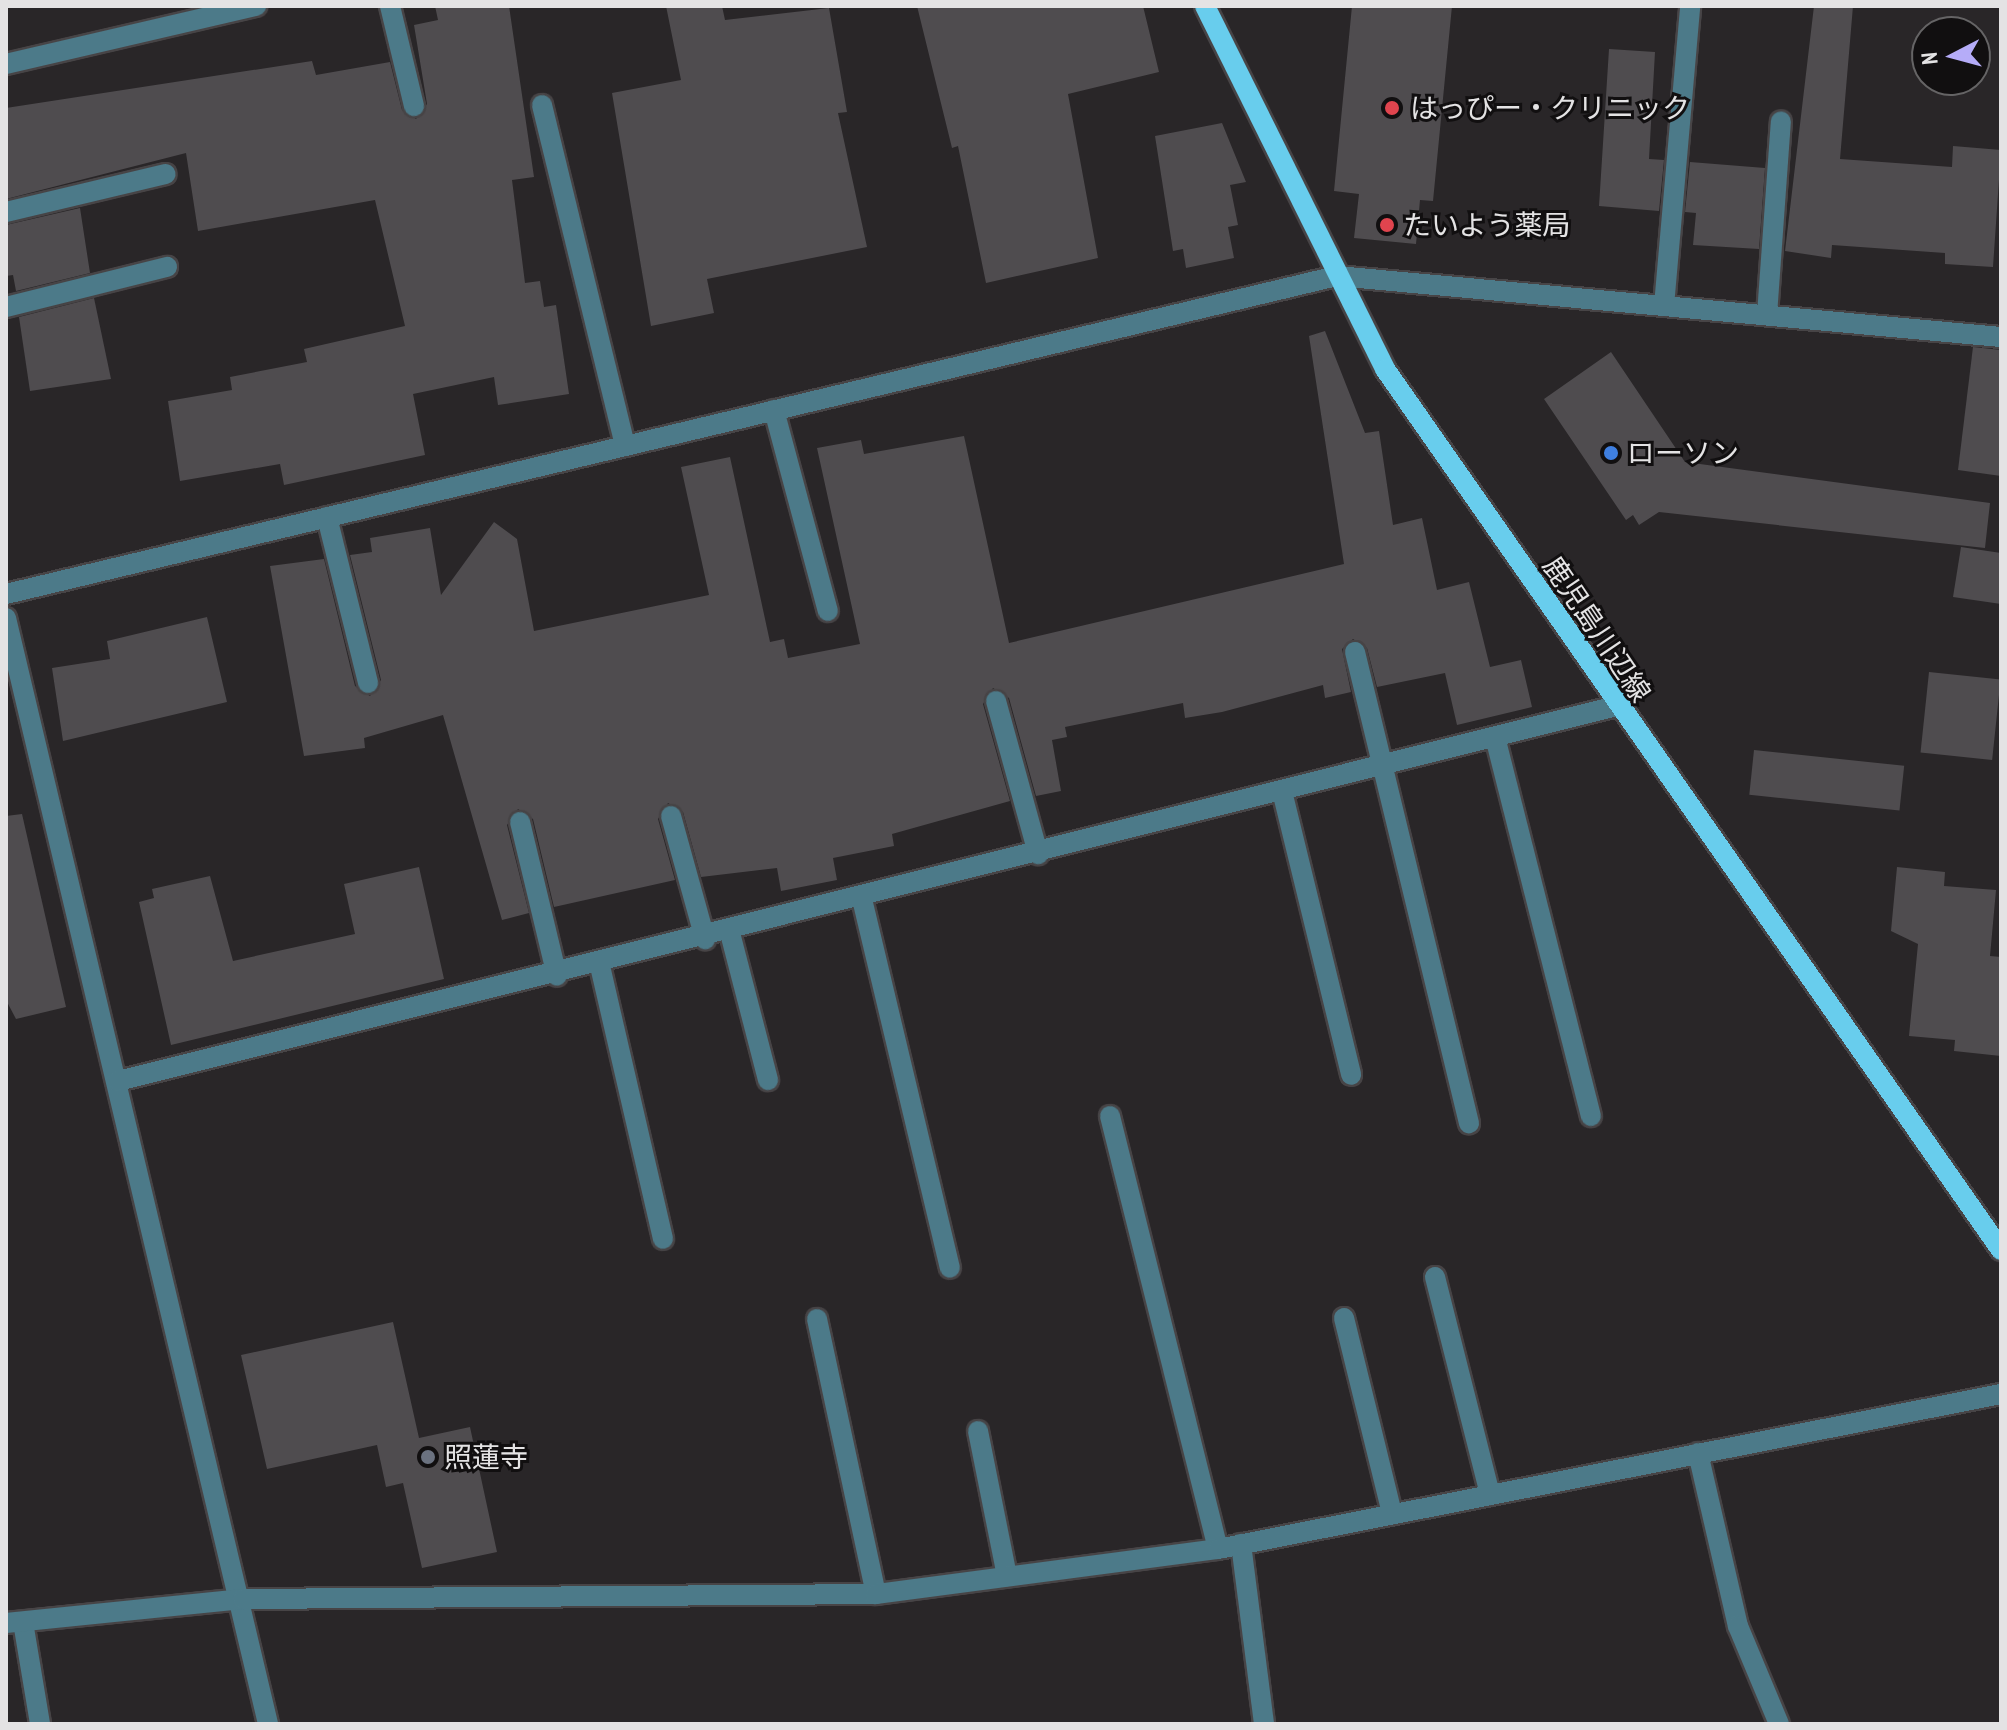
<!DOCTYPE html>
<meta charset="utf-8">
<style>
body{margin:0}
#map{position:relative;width:2007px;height:1730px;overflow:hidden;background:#292628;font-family:"PT Sans Narrow","Noto Sans JP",sans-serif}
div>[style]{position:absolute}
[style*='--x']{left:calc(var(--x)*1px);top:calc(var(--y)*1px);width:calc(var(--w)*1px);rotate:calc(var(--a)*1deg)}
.building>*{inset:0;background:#4f4c4f;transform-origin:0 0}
.roads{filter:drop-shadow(2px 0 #474446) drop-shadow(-2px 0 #474446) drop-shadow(0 2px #474446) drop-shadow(0 -2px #474446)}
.minor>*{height:20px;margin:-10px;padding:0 10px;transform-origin:10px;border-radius:10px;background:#4c7a89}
.major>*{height:20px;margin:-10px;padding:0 10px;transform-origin:10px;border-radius:10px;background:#68cded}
.dots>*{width:22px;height:22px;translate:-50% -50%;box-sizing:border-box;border:4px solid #110f10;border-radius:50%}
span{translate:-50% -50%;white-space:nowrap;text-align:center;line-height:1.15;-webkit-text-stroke:6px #110f10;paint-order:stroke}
.poi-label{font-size:28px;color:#e4e3e4}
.left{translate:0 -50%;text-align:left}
.street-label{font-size:28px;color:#e4e3e4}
.frame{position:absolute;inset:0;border:8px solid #e4e3e4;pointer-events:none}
.north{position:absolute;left:1911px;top:16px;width:80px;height:80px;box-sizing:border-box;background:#110f10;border:2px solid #656465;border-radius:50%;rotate:264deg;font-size:22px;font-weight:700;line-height:32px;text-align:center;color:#e4e3e4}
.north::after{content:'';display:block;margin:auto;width:28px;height:36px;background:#b5acf8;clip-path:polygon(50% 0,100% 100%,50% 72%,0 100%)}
</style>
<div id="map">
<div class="building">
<div style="clip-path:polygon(435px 6px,509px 6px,534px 177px,512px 180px,525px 283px,540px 281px,544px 307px,556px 305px,569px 394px,498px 405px,494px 377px,413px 394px,425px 455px,284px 485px,280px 464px,180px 481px,168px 401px,232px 390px,230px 377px,307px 362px,304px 349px,405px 326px,375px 200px,198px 231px,186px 153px,6px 199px,6px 108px,312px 61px,316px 75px,390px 62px,402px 110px,416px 119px,427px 104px,414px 25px,438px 20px)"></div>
<div style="clip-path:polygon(666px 6px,722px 6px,725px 20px,829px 8px,847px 112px,838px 113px,867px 247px,707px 279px,714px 313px,651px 326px,612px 93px,681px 80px)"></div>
<div style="clip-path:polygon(917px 6px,1143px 6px,1159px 72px,1068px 94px,1098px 258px,986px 283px,958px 146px,952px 148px)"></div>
<div style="clip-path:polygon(1352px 6px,1452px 6px,1433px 201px,1420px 200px,1416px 244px,1354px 238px,1359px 194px,1334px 191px)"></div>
<div style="clip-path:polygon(1814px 6px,1853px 6px,1840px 159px,1952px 167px,1953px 146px,2001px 150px,1993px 267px,1945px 264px,1945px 253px,1832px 245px,1831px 258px,1785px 251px)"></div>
<div style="clip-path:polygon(1609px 49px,1655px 52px,1649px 159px,1664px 160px,1659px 211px,1599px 206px)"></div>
<div style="clip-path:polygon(1222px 123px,1246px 182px,1230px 185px,1238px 225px,1228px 227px,1234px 258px,1186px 268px,1183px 249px,1173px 251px,1155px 136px)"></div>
<div style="clip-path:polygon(1690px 162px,1765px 168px,1759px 249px,1693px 245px,1696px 213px,1685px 212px)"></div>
<div style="clip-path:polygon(80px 208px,90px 273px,16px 291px,13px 275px,6px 276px,6px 225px)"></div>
<div style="clip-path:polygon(94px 298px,111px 379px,30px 391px,19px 317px)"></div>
<div style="clip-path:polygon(1325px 331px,1365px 433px,1379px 431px,1393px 525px,1422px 518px,1437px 590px,1469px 582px,1490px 667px,1521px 660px,1532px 707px,1457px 725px,1445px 673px,1377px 687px,1367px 648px,1353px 639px,1342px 649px,1351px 692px,1325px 698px,1323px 685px,1222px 712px,1185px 718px,1183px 703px,1065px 727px,1067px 737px,1052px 740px,1061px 791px,1036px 796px,1009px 698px,993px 688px,983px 704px,1010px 801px,892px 834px,894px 846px,833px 858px,837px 880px,781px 891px,777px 868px,701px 877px,683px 812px,668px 803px,658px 819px,675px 880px,554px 907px,533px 819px,518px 809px,507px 825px,529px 913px,502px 920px,443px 715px,364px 738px,365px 748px,304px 756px,270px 566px,324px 559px,355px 686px,370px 696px,381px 680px,350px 555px,372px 552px,370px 538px,430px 528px,441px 595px,494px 522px,517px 539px,534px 631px,709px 595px,681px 467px,730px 457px,770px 642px,784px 639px,788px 658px,860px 644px,817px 448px,861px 440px,864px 454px,964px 436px,1009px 643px,1344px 564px,1309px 336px)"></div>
<div style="clip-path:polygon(1973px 347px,2001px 350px,2001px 476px,1958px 470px)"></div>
<div style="clip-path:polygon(1611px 352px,1685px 462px,1990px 503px,1985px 548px,1659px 512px,1639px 525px,1633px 515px,1626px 520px,1544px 399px)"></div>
<div style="clip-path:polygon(1961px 547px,2001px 553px,2001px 604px,1953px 597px)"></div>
<div style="clip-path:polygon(207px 617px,227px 702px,63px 741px,52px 668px,110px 659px,107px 641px)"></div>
<div style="left:1929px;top:672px;width:72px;height:81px;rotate:6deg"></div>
<div style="left:1754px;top:750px;width:151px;height:45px;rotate:6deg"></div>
<div style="clip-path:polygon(22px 814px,66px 1007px,16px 1019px,6px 1000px,6px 816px)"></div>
<div style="clip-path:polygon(419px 867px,444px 979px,171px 1045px,139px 902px,154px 898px,152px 889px,210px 876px,233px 961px,355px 934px,344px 884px)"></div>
<div style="clip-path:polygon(1897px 867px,1945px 872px,1944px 886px,1996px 890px,1990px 956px,2001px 957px,2001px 1056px,1954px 1051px,1955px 1040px,1909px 1036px,1918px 944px,1891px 931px)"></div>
<div style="clip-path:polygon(393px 1322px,419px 1438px,470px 1427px,497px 1552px,422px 1568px,403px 1483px,386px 1487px,377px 1445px,267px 1469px,241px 1355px)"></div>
</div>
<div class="roads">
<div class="minor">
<div style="--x:390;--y:6;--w:103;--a:76.5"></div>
<div style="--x:6;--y:64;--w:257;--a:-13.1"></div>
<div style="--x:542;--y:105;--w:351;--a:76.3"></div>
<div style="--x:6;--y:212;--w:164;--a:-13.4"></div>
<div style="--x:1664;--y:306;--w:301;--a:-85"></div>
<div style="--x:6;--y:307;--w:166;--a:-14"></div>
<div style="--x:1767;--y:315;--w:194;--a:-85.9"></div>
<div style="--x:774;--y:410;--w:208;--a:75"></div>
<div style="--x:327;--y:517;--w:171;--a:76.1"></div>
<div style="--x:6;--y:594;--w:1368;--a:-13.44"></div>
<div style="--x:1337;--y:276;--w:667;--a:5.25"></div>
<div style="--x:6;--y:618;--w:1137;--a:76.67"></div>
<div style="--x:1355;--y:652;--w:485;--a:76.4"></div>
<div style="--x:996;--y:701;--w:159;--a:74.6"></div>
<div style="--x:1495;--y:737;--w:391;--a:75.8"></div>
<div style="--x:1282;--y:791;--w:292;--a:76.3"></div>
<div style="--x:671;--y:816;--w:128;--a:74.5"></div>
<div style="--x:520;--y:822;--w:158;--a:76.5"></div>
<div style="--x:862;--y:899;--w:379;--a:76.6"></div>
<div style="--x:730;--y:933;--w:152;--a:75.5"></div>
<div style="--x:600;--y:966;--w:280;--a:77"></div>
<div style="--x:118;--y:1081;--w:1544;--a:-14.05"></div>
<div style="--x:1110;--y:1116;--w:446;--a:76"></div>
<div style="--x:1435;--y:1277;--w:225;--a:75.8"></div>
<div style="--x:1344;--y:1318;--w:202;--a:76.2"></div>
<div style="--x:817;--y:1319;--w:281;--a:77.9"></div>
<div style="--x:978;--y:1431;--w:148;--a:78.7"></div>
<div style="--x:1698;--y:1453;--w:178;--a:77"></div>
<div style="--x:1738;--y:1626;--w:106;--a:67.3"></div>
<div style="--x:1241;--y:1544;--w:181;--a:82.7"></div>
<div style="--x:23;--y:1622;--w:103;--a:80.5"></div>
<div style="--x:6;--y:1623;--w:238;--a:-5.8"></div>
<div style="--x:243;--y:1599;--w:633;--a:-0.45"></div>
<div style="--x:876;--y:1594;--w:345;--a:-7.5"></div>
<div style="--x:1218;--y:1549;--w:798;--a:-11.2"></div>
</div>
<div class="major">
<div style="--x:1205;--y:6;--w:405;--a:63.6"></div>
<div style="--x:1385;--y:369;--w:1075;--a:55.04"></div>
</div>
</div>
<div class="dots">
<div style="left:1392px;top:108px;background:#e0444e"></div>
<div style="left:1387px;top:225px;background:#e0444e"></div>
<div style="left:1611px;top:453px;background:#3f7fe0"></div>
<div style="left:428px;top:1457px;background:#6b7280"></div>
</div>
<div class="poi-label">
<span class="left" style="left:1410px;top:108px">はっぴー・クリニック</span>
<span class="left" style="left:1403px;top:225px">たいよう薬局</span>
<span class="left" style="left:1627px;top:453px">ローソン</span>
<span class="left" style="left:444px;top:1457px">照蓮寺</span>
</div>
<div class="street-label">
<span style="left:1597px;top:629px;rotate:56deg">鹿児島川辺線</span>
</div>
<div class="frame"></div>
<div class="north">N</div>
</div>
